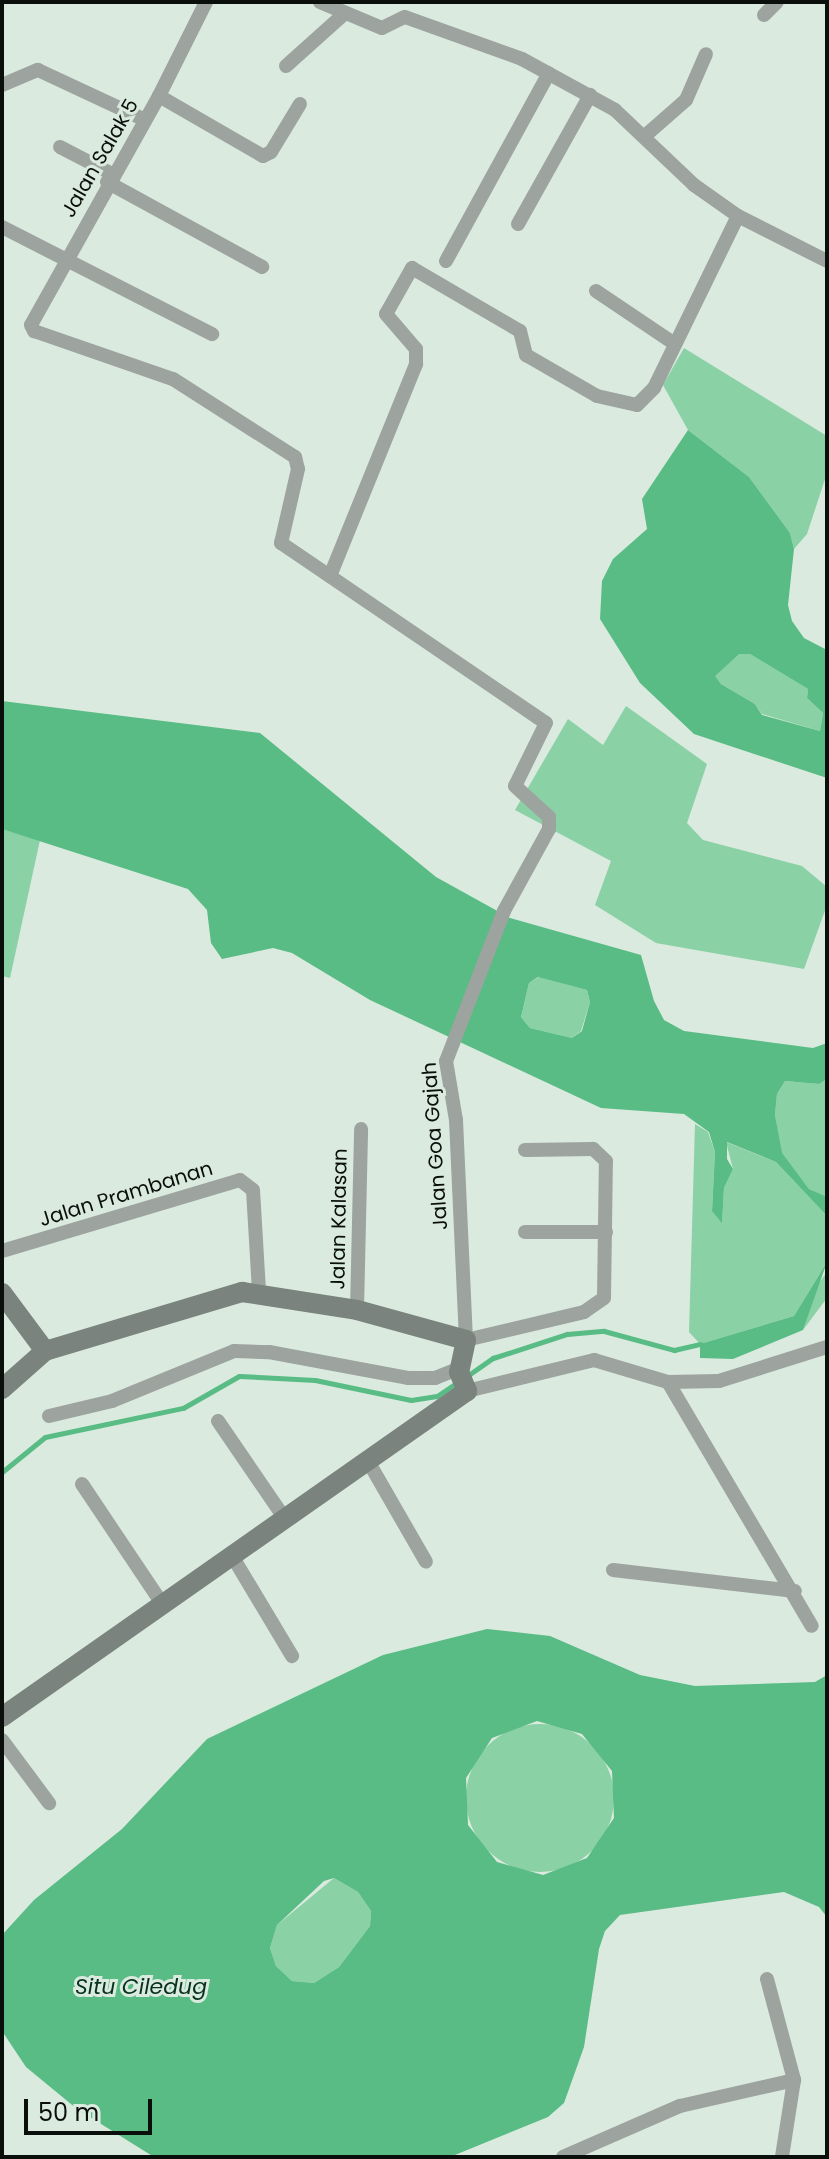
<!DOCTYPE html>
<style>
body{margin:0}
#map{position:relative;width:829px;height:2159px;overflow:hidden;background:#daeadf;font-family:Poppins,sans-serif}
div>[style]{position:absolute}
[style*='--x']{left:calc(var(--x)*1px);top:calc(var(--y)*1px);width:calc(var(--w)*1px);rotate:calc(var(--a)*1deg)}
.green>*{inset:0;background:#8bd1a6}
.round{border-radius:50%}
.water>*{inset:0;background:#58bc84}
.stream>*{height:5px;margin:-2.5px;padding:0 2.5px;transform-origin:2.5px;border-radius:2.5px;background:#58bc84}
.street>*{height:14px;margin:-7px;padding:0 7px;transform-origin:7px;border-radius:7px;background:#9da39f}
.secondary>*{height:20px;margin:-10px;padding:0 10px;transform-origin:10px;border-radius:10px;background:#7a837d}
span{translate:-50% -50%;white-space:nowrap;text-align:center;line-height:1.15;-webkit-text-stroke:6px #daeadf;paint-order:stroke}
.street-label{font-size:20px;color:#0a0f0c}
.water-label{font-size:22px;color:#07331d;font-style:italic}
.frame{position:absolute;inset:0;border:4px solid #0a0f0c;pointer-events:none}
.scale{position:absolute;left:24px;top:2099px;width:128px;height:36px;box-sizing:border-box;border:4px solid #0a0f0c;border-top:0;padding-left:10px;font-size:24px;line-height:28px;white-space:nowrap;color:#0a0f0c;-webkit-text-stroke:6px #daeadf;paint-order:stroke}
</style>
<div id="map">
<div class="green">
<div style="clip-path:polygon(684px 348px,827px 436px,827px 473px,807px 534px,794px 549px,790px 533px,749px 477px,688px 430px,663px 385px)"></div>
<div style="clip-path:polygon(738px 654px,750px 654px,808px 689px,807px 698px,823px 713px,820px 731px,762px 714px,755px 704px,721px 684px,714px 676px)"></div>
<div style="clip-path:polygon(626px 706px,707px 764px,687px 823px,703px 840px,802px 866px,827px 887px,827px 905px,804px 969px,656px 943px,595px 905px,611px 861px,515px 810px,568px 719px,603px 745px)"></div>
<div style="clip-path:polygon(2px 829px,40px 840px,10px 978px,2px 976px)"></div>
<div style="clip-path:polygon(539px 977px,587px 990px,590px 1002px,581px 1031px,572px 1038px,530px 1028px,521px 1017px,529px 983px)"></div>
<div style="clip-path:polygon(827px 1079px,827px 1198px,809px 1189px,781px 1153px,775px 1115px,777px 1094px,785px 1081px,819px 1084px)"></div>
<div style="clip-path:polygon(695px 1124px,708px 1132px,715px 1152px,712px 1210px,722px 1222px,724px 1188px,733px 1169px,726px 1142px,776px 1162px,827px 1216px,827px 1262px,794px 1316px,700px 1344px,689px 1332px)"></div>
<div style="clip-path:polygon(827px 1272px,827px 1298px,803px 1330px,818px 1284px)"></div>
<div class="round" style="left:466px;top:1724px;width:148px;height:148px"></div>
<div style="clip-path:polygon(334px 1878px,358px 1892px,371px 1911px,370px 1926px,339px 1967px,314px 1983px,292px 1981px,276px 1966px,270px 1948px,277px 1925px)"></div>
</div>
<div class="water">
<div style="clip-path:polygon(evenodd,688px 430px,749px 477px,790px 533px,794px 549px,788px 605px,792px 621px,804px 638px,827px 650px,827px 778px,694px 734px,640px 683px,600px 619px,602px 581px,613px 559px,647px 529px,642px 499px,688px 430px,739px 654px,750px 654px,808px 689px,807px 698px,823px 713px,820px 731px,762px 715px,755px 704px,721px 684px,715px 676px,739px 654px)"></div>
<div style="clip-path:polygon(evenodd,2px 701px,260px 733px,436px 877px,510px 918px,641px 955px,654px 1001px,664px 1020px,684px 1031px,813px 1048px,827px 1043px,827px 1079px,819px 1084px,785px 1081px,777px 1094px,775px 1115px,782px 1153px,809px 1189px,827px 1197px,827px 1216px,776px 1162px,727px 1142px,727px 1159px,733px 1169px,724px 1188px,722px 1223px,712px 1211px,715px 1152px,709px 1132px,684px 1114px,601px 1108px,370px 1000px,292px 953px,273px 948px,222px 959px,211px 943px,207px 910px,188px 889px,2px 829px,2px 701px,538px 977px,587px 990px,590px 1002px,582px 1031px,572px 1038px,530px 1028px,521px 1017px,529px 983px,538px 977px)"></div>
<div style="clip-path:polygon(827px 1262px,803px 1330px,733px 1359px,700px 1358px,700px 1344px,794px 1316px)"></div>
<div style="clip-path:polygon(evenodd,487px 1629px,550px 1636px,640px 1675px,695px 1686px,815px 1682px,827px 1675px,827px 1917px,819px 1907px,784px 1892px,620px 1915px,605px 1931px,599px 1949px,584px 2047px,564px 2103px,548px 2117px,450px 2157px,154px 2157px,77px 2109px,26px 2067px,2px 2031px,2px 1935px,34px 1900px,122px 1829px,207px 1739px,383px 1655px,487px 1629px,537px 1721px,582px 1734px,612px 1771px,614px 1818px,587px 1858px,543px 1875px,497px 1862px,468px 1825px,466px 1778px,492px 1738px,537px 1721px,487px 1629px,334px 1878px,358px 1892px,371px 1911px,370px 1926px,339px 1967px,314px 1983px,292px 1981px,276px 1966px,270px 1948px,277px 1925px,324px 1881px,334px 1878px)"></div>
</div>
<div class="stream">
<div style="--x:467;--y:1376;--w:32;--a:-35"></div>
<div style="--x:493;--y:1358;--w:78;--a:-18"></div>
<div style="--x:567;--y:1334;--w:37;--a:-5"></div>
<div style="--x:604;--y:1331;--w:73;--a:15.2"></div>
<div style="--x:674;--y:1350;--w:27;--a:-13"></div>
<div style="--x:2;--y:1472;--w:55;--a:-39.1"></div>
<div style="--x:45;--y:1437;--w:141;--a:-11.9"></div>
<div style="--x:183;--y:1408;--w:64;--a:-29.7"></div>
<div style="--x:239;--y:1376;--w:76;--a:3"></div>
<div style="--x:315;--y:1380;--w:98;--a:11.8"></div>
<div style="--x:411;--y:1400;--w:26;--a:-9"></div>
<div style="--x:437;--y:1396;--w:25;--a:-34"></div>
</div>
<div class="street">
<div style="--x:206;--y:2;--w:105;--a:116.6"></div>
<div style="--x:159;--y:96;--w:262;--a:119.2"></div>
<div style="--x:31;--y:325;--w:7;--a:63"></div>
<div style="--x:34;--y:331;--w:147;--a:19.1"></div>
<div style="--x:173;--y:379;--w:145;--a:32.6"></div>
<div style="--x:295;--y:457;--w:12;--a:76"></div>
<div style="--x:298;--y:469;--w:76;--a:102.9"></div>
<div style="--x:281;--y:543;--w:320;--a:34.2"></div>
<div style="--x:546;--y:723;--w:70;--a:116.2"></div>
<div style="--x:515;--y:786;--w:46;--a:42.4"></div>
<div style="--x:549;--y:817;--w:12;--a:90"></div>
<div style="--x:549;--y:829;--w:94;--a:118.8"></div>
<div style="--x:504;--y:911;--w:161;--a:111.1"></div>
<div style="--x:446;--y:1061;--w:60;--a:80.4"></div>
<div style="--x:456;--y:1120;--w:220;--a:87.4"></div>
<div style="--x:466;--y:1340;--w:121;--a:-13.3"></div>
<div style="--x:584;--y:1312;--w:24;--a:-35"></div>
<div style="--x:604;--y:1298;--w:137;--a:-89.2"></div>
<div style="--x:606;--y:1161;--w:18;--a:-137"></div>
<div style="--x:593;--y:1149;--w:68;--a:179.2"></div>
<div style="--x:320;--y:2;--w:67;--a:22.8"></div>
<div style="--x:382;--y:28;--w:25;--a:-26"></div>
<div style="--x:405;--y:17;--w:124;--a:19.7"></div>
<div style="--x:522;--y:59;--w:106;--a:28.7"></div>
<div style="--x:615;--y:110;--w:109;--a:43.5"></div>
<div style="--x:694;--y:185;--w:54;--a:35.2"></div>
<div style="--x:738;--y:216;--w:100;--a:26.8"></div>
<div style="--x:764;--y:15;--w:18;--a:-45"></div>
<div style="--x:286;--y:66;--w:79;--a:-41.9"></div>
<div style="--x:2;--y:85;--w:39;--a:-23"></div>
<div style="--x:38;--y:70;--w:118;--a:25"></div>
<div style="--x:159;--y:96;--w:120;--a:30"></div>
<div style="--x:263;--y:156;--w:9;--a:-27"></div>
<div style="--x:271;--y:152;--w:56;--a:-58.9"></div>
<div style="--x:646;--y:135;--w:53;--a:-41.2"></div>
<div style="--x:686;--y:100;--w:50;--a:-66.5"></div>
<div style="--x:60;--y:147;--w:59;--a:27.4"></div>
<div style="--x:107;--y:182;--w:177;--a:28.7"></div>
<div style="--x:518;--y:224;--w:148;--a:-60.8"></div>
<div style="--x:2;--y:227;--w:236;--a:27"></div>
<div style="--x:446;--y:261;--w:214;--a:-61.3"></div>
<div style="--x:596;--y:291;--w:95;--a:33.9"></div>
<div style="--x:330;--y:576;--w:229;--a:-67.9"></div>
<div style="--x:416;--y:364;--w:15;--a:-90"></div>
<div style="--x:416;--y:349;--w:46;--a:-130.6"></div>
<div style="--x:386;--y:314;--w:53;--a:-60.5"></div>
<div style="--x:412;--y:268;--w:125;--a:30.3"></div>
<div style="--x:520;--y:331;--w:25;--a:76"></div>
<div style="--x:526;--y:355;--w:82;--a:30"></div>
<div style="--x:597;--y:396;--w:41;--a:12.7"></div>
<div style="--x:637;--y:405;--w:24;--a:-45"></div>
<div style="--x:654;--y:388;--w:191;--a:-64"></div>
<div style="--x:525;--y:1232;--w:81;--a:0"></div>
<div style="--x:2;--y:1251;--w:248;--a:-16.6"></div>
<div style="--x:240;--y:1180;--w:16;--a:38"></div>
<div style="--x:253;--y:1190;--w:101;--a:86.6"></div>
<div style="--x:357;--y:1310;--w:181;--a:-88.7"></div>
<div style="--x:668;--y:1382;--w:283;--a:59.5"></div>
<div style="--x:467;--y:1391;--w:131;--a:-13.7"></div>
<div style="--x:594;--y:1360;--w:77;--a:16.6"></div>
<div style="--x:668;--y:1382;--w:51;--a:-1.1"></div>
<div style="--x:719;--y:1381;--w:113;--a:-17.5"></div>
<div style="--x:49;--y:1416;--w:65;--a:-13.4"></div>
<div style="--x:112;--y:1401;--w:132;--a:-22.3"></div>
<div style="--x:234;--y:1351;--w:35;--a:2"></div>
<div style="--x:269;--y:1352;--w:141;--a:10.6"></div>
<div style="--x:408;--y:1378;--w:27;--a:0"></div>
<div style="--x:435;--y:1378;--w:27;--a:-22"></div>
<div style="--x:218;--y:1421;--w:119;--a:55.6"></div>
<div style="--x:368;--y:1461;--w:116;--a:60.1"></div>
<div style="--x:82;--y:1484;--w:142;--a:56.2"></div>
<div style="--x:231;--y:1554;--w:119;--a:59.1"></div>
<div style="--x:613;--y:1570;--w:183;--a:6.6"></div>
<div style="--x:2;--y:1740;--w:79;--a:53.3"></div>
<div style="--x:767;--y:1979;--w:105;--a:75"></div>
<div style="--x:794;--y:2080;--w:78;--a:98.9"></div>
<div style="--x:563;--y:2157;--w:128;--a:-23.6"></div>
<div style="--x:680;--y:2106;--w:117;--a:-12.8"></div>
</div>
<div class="secondary">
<div style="--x:2;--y:1293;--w:72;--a:53.4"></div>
<div style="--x:2;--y:1389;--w:57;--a:-41.5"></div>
<div style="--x:45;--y:1351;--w:206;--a:-16.7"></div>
<div style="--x:242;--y:1292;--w:116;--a:8.9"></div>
<div style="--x:357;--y:1310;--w:113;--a:15.4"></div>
<div style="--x:466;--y:1340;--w:33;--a:102"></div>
<div style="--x:459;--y:1372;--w:21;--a:67"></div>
<div style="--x:467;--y:1391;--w:568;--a:144.97"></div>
</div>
<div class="street-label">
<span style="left:100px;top:158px;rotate:-60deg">Jalan Salak 5</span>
<span style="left:435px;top:1146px;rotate:-94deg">Jalan Goa Gajah</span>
<span style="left:126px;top:1194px;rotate:-17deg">Jalan Prambanan</span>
<span style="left:339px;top:1219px;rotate:-89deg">Jalan Kalasan</span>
</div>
<div class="water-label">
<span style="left:141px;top:1987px">Situ Ciledug</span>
</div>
<div class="frame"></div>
<div class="scale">50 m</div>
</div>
